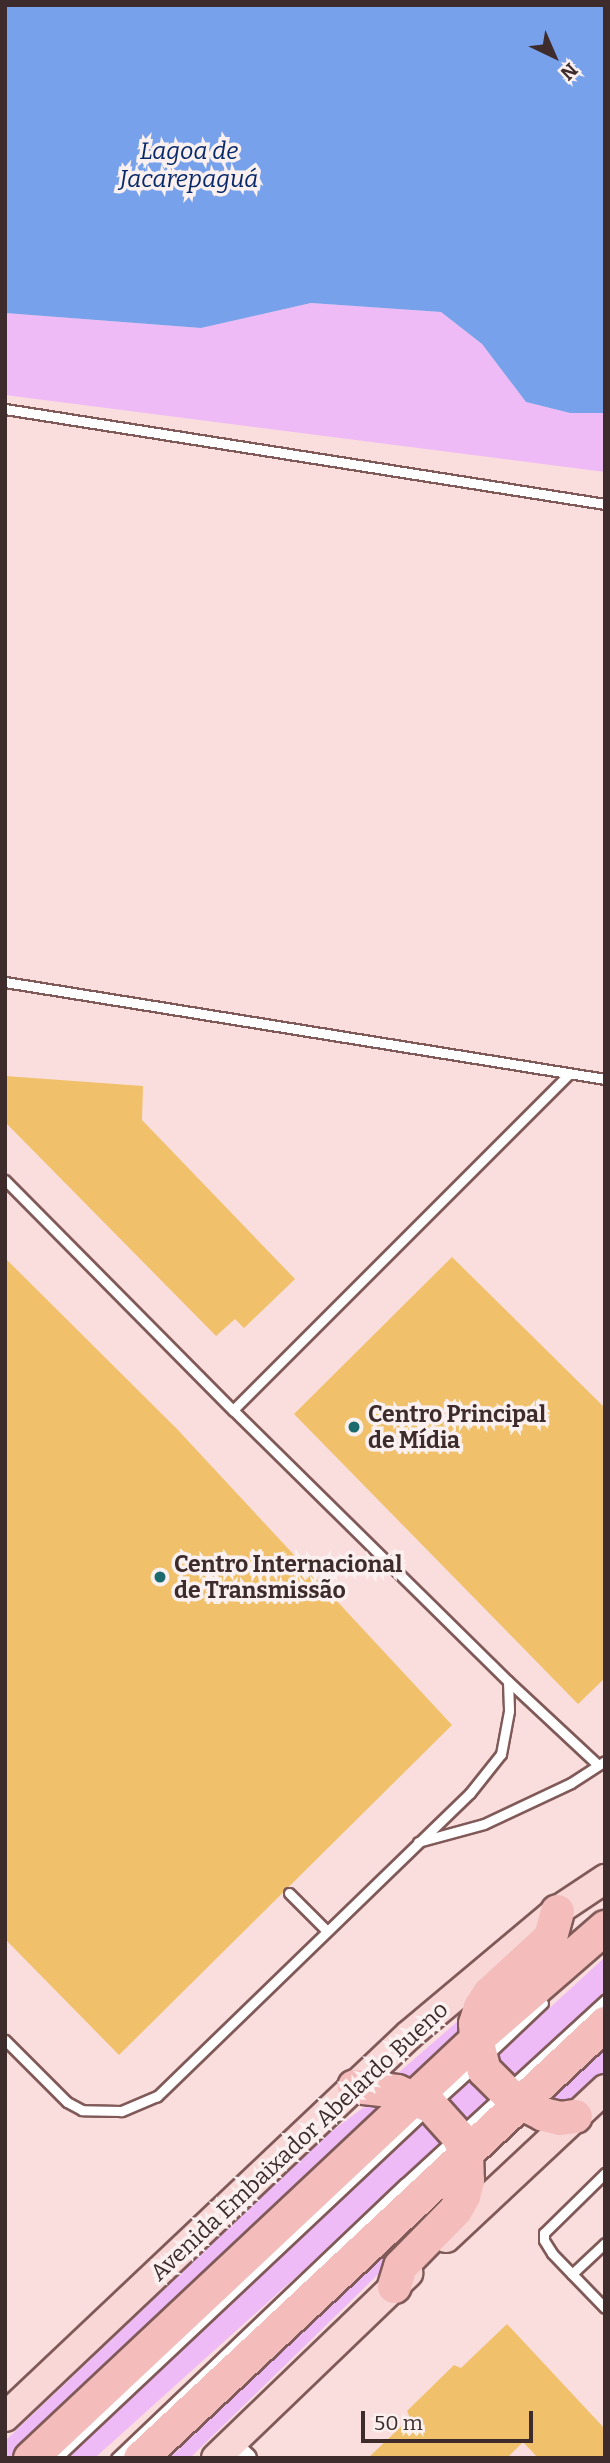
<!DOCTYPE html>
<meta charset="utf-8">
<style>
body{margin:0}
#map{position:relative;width:610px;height:2463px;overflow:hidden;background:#fadedd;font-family:Bitter,serif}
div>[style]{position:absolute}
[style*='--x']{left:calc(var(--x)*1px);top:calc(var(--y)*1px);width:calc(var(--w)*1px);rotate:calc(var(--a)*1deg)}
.green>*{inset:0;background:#efbbf7;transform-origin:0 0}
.water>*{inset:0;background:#78a1ec}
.building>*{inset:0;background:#f0c16a}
.roads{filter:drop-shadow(2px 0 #805a58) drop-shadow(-2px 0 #805a58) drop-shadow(0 2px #805a58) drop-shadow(0 -2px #805a58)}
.lane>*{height:9px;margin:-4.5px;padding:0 4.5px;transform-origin:4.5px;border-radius:4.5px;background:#fff}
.street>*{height:18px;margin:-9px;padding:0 9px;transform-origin:9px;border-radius:9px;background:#fff}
.primary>*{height:28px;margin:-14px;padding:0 14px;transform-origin:14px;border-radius:14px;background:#f8d7d6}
.highway>*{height:33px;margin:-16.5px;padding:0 16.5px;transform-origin:16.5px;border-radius:16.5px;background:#f4bdbb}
.dots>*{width:19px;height:19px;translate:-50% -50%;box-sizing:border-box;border:4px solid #faf0f0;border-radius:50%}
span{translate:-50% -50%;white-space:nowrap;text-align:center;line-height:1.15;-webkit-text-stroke:7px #faf0f0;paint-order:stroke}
.poi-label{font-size:23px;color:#3d2c2b;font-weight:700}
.left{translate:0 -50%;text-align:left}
.street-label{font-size:23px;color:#3d2c2b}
.water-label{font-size:24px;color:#072969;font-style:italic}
.frame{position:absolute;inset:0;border:7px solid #3d2c2b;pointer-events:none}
.north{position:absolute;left:519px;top:21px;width:70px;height:70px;-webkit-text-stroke:5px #faf0f0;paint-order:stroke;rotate:136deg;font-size:19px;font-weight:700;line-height:28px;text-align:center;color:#3d2c2b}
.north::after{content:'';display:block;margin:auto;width:24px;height:32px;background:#3d2c2b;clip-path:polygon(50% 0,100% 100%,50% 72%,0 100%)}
.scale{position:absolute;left:361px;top:2411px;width:172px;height:32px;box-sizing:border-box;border:4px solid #3d2c2b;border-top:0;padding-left:9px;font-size:21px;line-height:24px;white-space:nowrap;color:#3d2c2b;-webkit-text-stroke:5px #faf0f0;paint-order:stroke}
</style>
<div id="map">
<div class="green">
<div style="clip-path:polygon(311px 303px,441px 312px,482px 344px,526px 402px,570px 413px,605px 413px,605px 472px,5px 395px,5px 313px,201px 328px)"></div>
<div style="clip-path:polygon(605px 1957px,605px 1991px,511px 2080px,493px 2060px)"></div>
<div style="clip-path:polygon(459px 2020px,460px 2036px,412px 2078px,397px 2074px)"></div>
<div style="clip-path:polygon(605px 2042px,605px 2076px,571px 2100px,552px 2099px)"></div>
<div style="left:472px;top:2079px;width:27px;height:30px;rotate:48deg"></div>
<div style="clip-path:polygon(385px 2104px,17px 2458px,5px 2458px,5px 2441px,329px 2133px,363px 2108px)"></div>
<div style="left:425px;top:2123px;width:28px;height:489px;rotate:48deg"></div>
<div style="clip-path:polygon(447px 2191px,437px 2217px,190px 2458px,170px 2458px)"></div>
</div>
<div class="water">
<div style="clip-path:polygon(5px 5px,605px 5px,605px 413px,570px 413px,526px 402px,482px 344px,441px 312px,311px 303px,201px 328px,5px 313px)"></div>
</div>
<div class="building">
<div style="clip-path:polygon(5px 1076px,143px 1086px,142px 1120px,295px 1279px,244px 1328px,235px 1319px,216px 1336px,5px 1122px)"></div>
<div style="clip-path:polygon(452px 1257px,605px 1408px,605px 1678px,578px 1704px,294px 1414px)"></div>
<div style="clip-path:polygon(5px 1258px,177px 1429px,452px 1725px,119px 2055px,5px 1939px)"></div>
<div style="clip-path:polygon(507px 2324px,605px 2429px,605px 2458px,538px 2458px,523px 2442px,507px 2458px,368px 2458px,410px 2418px,407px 2411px,454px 2365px,461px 2368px)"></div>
</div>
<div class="roads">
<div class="lane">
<div style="--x:5;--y:409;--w:607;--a:9"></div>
<div style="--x:5;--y:982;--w:608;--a:9.18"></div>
<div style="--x:5;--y:1180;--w:324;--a:45.3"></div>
<div style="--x:233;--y:1410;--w:386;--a:44.6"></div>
<div style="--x:508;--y:1681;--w:30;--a:88"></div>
<div style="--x:509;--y:1711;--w:44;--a:100.5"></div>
<div style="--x:501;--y:1754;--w:50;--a:128.5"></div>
<div style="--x:470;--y:1793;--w:436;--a:135.9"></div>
<div style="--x:157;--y:2096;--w:39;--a:157"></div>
<div style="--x:121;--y:2111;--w:39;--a:-179"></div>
<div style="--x:82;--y:2110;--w:17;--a:-152"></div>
<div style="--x:67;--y:2102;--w:88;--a:-135"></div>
<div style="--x:233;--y:1410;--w:475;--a:-45"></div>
<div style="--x:508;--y:1681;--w:123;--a:43"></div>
<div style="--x:418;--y:1842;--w:68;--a:-15.3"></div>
<div style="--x:484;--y:1824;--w:96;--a:-25.2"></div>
<div style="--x:571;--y:1783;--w:40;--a:-32.9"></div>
<div style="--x:289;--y:1893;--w:52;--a:45"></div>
<div style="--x:487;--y:2056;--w:77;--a:-43.4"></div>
<div style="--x:435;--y:2103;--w:57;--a:-42.1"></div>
<div style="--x:605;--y:2243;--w:45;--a:136.8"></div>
<div style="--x:572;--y:2274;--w:47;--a:45.9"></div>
<div style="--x:572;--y:2274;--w:29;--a:-134"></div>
<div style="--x:552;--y:2253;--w:15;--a:-122"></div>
<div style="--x:544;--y:2240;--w:7;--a:-90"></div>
<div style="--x:544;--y:2233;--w:86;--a:-44.5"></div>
<div style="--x:57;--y:2458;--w:505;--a:-43.24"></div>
<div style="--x:116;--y:2458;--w:398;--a:-43.6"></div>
<div style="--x:404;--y:2184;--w:273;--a:-42.5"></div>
</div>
<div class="street">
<div style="--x:231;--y:2443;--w:22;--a:43"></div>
</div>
<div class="primary">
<div style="--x:446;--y:2238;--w:218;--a:-43.1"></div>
<div style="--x:5;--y:2417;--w:556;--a:-43.4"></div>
<div style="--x:409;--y:2035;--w:193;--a:-40"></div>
<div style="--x:557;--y:1911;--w:58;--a:-33.7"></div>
<div style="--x:216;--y:2458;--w:267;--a:-43.9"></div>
</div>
<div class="highway">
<div style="--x:557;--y:1911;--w:27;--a:105"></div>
<div style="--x:550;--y:1937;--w:83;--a:137.4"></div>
<div style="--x:489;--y:1993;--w:17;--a:123"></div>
<div style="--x:480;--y:2007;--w:17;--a:107"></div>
<div style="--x:475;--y:2023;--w:16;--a:86"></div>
<div style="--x:476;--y:2039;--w:32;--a:76"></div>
<div style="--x:484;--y:2070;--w:40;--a:45"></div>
<div style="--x:512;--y:2098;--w:35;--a:27"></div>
<div style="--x:543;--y:2114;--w:17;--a:13"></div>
<div style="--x:560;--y:2118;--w:15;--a:-8"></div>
<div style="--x:354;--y:2086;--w:43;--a:6.6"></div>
<div style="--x:397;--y:2091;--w:37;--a:24"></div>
<div style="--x:431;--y:2106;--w:40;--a:48"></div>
<div style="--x:458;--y:2136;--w:19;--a:65"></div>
<div style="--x:466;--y:2153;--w:27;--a:88"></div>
<div style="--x:467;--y:2180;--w:16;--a:104"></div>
<div style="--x:463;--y:2196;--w:16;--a:120"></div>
<div style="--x:455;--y:2210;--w:78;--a:134.5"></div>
<div style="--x:400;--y:2266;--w:21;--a:107"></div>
<div style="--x:30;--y:2458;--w:612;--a:-43.21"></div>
<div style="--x:476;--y:2039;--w:171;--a:-41"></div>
<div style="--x:140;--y:2458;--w:637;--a:-43.09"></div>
</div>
</div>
<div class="dots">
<div style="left:354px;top:1427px;background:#1c696e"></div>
<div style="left:160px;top:1577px;background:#1c696e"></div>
</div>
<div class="poi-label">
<span class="left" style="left:368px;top:1427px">Centro Principal<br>de Mídia</span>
<span class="left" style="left:174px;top:1577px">Centro Internacional<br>de Transmissão</span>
</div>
<div class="street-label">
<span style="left:299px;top:2141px;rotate:-43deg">Avenida Embaixador Abelardo Bueno</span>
</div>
<div class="water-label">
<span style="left:189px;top:166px">Lagoa de<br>Jacarepaguá</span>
</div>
<div class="frame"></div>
<div class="north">N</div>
<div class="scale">50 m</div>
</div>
